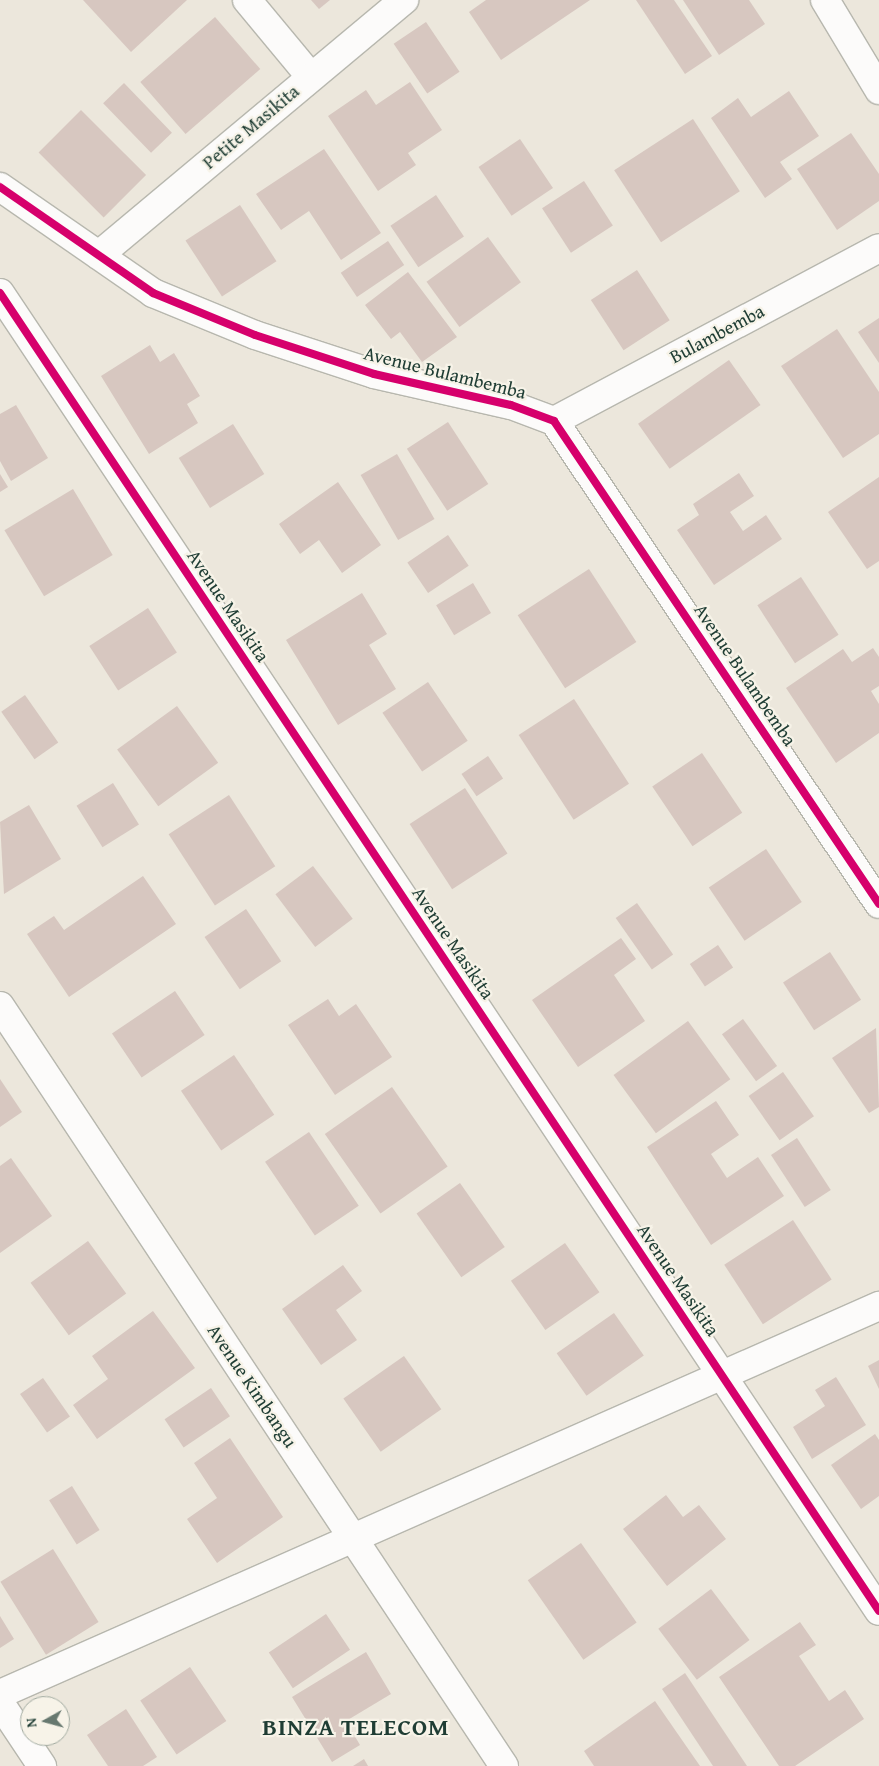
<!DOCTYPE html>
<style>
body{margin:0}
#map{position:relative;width:879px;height:1766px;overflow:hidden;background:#ece7dc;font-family:"Gentium Book Plus",serif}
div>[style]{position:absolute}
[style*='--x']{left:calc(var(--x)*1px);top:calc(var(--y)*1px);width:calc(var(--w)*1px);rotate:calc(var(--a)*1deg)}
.building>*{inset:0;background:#d7c7c0;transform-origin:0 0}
.roads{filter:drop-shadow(1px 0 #b7b7ae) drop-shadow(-1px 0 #b7b7ae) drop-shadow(0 1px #b7b7ae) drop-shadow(0 -1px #b7b7ae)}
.minor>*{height:28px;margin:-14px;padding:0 14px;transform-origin:14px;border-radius:14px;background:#fcfbfa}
.cycleway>*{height:8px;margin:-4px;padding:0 4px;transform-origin:4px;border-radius:4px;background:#d6006c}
span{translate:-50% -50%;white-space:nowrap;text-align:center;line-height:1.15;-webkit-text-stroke:4.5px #f7f3e8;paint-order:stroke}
.street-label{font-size:19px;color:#1f3d34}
.district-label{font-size:24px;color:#1f3d34;font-weight:700;letter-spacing:1px}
.north{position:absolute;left:20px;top:1696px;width:50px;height:50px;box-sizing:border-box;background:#f7f3e8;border:1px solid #a1aaa0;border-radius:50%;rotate:263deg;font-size:14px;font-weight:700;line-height:20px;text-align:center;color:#1f3d34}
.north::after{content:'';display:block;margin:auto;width:18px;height:22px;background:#67786f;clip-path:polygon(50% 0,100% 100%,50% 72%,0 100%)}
</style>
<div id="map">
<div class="building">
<div style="clip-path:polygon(83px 0,187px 0,131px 52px)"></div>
<div style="clip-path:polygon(311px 0,330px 0,319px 9px)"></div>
<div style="clip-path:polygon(486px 0,590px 0,501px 60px,469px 12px)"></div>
<div style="clip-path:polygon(636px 0,674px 0,712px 56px,685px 74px)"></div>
<div style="clip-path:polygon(683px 0,749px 0,765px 24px,719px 55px)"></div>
<div style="left:215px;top:17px;width:69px;height:99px;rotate:49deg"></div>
<div style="left:426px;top:22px;width:60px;height:39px;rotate:56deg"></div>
<div style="clip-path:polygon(410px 82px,442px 130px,408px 153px,416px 165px,378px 191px,328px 116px,366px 90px,376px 105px)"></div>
<div style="left:124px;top:83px;width:69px;height:29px;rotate:46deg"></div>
<div style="clip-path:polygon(789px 91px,819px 136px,780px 162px,792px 179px,765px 198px,711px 118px,738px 98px,751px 117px)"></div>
<div style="left:81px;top:110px;width:92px;height:60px;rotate:45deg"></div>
<div style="left:693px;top:119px;width:86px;height:94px;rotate:57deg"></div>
<div style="clip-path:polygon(851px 133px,879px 174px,879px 201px,837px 230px,797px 169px)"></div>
<div style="left:520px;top:139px;width:59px;height:50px;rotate:56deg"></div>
<div style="clip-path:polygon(324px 149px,381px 233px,341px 260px,309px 211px,281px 230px,256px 194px)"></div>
<div style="left:584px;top:181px;width:53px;height:50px;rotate:57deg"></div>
<div style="left:436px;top:195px;width:50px;height:55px;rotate:56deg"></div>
<div style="left:240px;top:205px;width:67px;height:65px;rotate:57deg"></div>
<div style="left:488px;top:237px;width:56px;height:76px;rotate:54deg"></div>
<div style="left:388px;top:241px;width:29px;height:57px;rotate:56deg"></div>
<div style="left:637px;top:270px;width:60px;height:55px;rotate:57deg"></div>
<div style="clip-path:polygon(408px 272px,457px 337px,422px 362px,400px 332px,391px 339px,365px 305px)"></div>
<div style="clip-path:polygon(879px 318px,879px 363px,858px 332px)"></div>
<div style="clip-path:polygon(837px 329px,879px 392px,879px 434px,843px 458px,781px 366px)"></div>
<div style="clip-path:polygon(150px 345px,160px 362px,174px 353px,200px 396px,187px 404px,198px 423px,149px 454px,101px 376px)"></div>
<div style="left:729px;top:360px;width:55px;height:111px;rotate:55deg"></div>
<div style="clip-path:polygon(16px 405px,48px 458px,11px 481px,0 461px,0 414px)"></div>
<div style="left:448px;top:422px;width:74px;height:49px;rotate:57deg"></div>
<div style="left:233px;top:424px;width:59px;height:64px;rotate:58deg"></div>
<div style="left:397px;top:454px;width:75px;height:42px;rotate:60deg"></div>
<div style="clip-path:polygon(739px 473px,754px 496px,730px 512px,743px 531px,766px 515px,782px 539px,714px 585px,677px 530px,699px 515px,693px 504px)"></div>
<div style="clip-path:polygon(0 474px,8px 487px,0 492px)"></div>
<div style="clip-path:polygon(879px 477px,879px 561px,867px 569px,828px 512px)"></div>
<div style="clip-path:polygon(338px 482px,381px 545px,342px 573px,319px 540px,300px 554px,279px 524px)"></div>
<div style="left:73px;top:489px;width:77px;height:80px;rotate:59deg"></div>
<div style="left:448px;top:535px;width:37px;height:49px;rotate:56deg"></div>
<div style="left:589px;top:569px;width:87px;height:85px;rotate:57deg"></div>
<div style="left:801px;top:577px;width:69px;height:52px;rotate:57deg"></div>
<div style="left:473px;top:583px;width:35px;height:43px;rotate:59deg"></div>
<div style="clip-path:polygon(362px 593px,387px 634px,369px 645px,396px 689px,338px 725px,286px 640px)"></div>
<div style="left:148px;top:608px;width:53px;height:70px;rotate:57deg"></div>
<div style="clip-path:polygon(873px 648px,879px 657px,879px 686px,871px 691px,879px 704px,879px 733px,836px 763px,786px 688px,843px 649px,852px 662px)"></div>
<div style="left:428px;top:682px;width:71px;height:55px;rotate:56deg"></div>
<div style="left:25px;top:695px;width:58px;height:29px;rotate:55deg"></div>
<div style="left:574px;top:699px;width:101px;height:66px;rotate:57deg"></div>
<div style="left:177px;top:706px;width:70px;height:74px;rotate:54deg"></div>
<div style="left:702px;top:753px;width:72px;height:60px;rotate:56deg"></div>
<div style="left:488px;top:756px;width:27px;height:32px;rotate:56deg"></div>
<div style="left:113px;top:783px;width:49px;height:43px;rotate:58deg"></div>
<div style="left:465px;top:788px;width:78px;height:66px;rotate:57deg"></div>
<div style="left:229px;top:795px;width:85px;height:72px;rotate:57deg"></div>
<div style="clip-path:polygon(29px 805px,61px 859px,4px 894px,0 822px)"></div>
<div style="left:766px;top:849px;width:64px;height:69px;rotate:56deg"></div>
<div style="left:313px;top:866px;width:66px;height:47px;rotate:53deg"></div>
<div style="clip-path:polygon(143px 876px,176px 924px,69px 997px,27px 934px,54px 916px,64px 930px)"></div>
<div style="left:637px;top:903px;width:63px;height:26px;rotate:55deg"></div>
<div style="left:246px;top:909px;width:63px;height:50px;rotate:56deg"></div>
<div style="clip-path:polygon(621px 938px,636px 959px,614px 975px,645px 1021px,578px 1067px,532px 1000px)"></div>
<div style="left:718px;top:945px;width:27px;height:34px;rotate:56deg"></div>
<div style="left:830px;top:952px;width:57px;height:56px;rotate:57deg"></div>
<div style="left:175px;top:991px;width:53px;height:76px;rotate:56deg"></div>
<div style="clip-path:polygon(328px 999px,339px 1016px,356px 1004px,392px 1057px,335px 1095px,288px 1025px)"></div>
<div style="left:743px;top:1019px;width:58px;height:26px;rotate:54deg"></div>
<div style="left:688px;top:1021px;width:72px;height:92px;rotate:54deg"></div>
<div style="clip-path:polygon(876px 1028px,879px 1107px,869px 1113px,832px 1058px)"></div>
<div style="left:234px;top:1055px;width:72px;height:64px;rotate:56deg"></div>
<div style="left:783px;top:1072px;width:54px;height:42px;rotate:55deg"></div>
<div style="clip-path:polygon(0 1079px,22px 1112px,0 1127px)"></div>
<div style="left:392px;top:1087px;width:97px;height:82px;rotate:55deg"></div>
<div style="clip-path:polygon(716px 1101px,739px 1135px,711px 1154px,727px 1178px,758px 1157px,784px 1196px,711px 1245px,647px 1147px)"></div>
<div style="left:309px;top:1132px;width:89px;height:53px;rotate:56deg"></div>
<div style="left:797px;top:1138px;width:62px;height:31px;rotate:57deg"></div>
<div style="clip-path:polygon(11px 1158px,52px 1216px,0 1253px,0 1166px)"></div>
<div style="left:460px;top:1183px;width:78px;height:53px;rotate:55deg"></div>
<div style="left:793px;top:1220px;width:71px;height:82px;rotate:57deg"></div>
<div style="left:88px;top:1241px;width:65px;height:71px;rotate:54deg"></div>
<div style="left:565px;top:1243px;width:60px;height:66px;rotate:55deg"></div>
<div style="clip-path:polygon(343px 1265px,362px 1291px,336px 1310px,357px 1340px,321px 1365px,282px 1309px)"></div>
<div style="clip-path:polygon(153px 1311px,195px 1368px,97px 1439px,73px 1405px,108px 1379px,92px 1356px)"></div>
<div style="left:614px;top:1313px;width:52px;height:70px;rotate:55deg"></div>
<div style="left:404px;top:1356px;width:65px;height:74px;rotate:55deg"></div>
<div style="clip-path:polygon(879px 1360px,879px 1389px,868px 1366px)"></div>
<div style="clip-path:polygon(836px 1377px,866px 1425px,812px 1459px,793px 1427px,825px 1406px,815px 1390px)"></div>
<div style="left:43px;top:1378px;width:47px;height:28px;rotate:55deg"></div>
<div style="left:211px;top:1388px;width:34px;height:56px;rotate:56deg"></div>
<div style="clip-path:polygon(875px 1434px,879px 1440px,879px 1496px,861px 1509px,831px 1465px)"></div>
<div style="clip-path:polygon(230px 1438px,283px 1517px,217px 1563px,187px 1519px,217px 1498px,194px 1463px)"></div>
<div style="left:72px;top:1486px;width:52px;height:27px;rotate:58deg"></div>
<div style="clip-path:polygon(666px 1495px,683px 1517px,699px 1505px,726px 1539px,667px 1586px,623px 1529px)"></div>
<div style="left:581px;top:1543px;width:97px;height:65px;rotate:55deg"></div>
<div style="left:53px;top:1549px;width:86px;height:62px;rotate:58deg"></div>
<div style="left:711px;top:1589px;width:64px;height:66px;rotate:53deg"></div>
<div style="left:326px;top:1614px;width:43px;height:69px;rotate:56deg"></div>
<div style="clip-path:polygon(0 1616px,14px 1639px,0 1648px)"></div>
<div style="clip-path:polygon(800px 1622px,816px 1645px,799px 1656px,829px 1701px,845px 1690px,864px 1719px,795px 1766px,779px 1766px,719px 1677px)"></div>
<div style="clip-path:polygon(366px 1652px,391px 1694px,346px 1721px,360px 1745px,332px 1762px,292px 1697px)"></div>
<div style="left:190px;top:1667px;width:65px;height:60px;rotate:56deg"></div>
<div style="clip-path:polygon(685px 1673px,747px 1766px,713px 1766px,662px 1689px)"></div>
<div style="clip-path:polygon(655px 1701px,700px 1766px,594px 1766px,584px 1751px)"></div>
<div style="clip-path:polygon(126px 1709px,157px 1757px,143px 1766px,108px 1766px,87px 1735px)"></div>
<div style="clip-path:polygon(364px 1759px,368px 1766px,353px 1766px)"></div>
</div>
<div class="roads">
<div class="minor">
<div style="--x:247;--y:0;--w:100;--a:50.3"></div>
<div style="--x:825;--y:0;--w:105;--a:59"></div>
<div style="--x:0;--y:187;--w:186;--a:34.7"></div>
<div style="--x:153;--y:293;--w:110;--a:22.4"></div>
<div style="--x:255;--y:335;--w:125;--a:18.1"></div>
<div style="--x:374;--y:374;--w:140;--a:12.8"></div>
<div style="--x:511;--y:405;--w:46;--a:20.4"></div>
<div style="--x:554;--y:421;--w:582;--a:56.06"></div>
<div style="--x:99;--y:255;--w:398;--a:-39.9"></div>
<div style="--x:0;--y:293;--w:1584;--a:56.3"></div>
<div style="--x:554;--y:421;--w:368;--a:-28"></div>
<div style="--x:0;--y:1006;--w:912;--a:56.45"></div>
<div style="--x:0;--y:1694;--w:961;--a:-23.82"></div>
<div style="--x:0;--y:1703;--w:76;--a:56.3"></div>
</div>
</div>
<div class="cycleway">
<div style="--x:0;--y:187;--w:186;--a:34.7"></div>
<div style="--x:153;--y:293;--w:110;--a:22.4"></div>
<div style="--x:255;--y:335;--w:125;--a:18.1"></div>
<div style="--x:374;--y:374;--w:140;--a:12.8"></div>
<div style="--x:511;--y:405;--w:46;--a:20.4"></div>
<div style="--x:554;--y:421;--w:582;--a:56.06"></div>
<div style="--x:0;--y:293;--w:1584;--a:56.3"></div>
</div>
<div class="street-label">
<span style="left:251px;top:127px;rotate:-40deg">Petite Masikita</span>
<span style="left:717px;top:334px;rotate:-28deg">Bulambemba</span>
<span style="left:445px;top:373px;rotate:14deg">Avenue Bulambemba</span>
<span style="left:228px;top:606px;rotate:56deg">Avenue Masikita</span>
<span style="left:745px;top:675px;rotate:56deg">Avenue Bulambemba</span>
<span style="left:453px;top:943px;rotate:56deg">Avenue Masikita</span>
<span style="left:678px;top:1280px;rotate:56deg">Avenue Masikita</span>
<span style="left:252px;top:1386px;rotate:56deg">Avenue Kimbangu</span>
</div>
<div class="district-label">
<span style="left:356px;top:1727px">BINZA TELECOM</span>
</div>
<div class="north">N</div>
</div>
